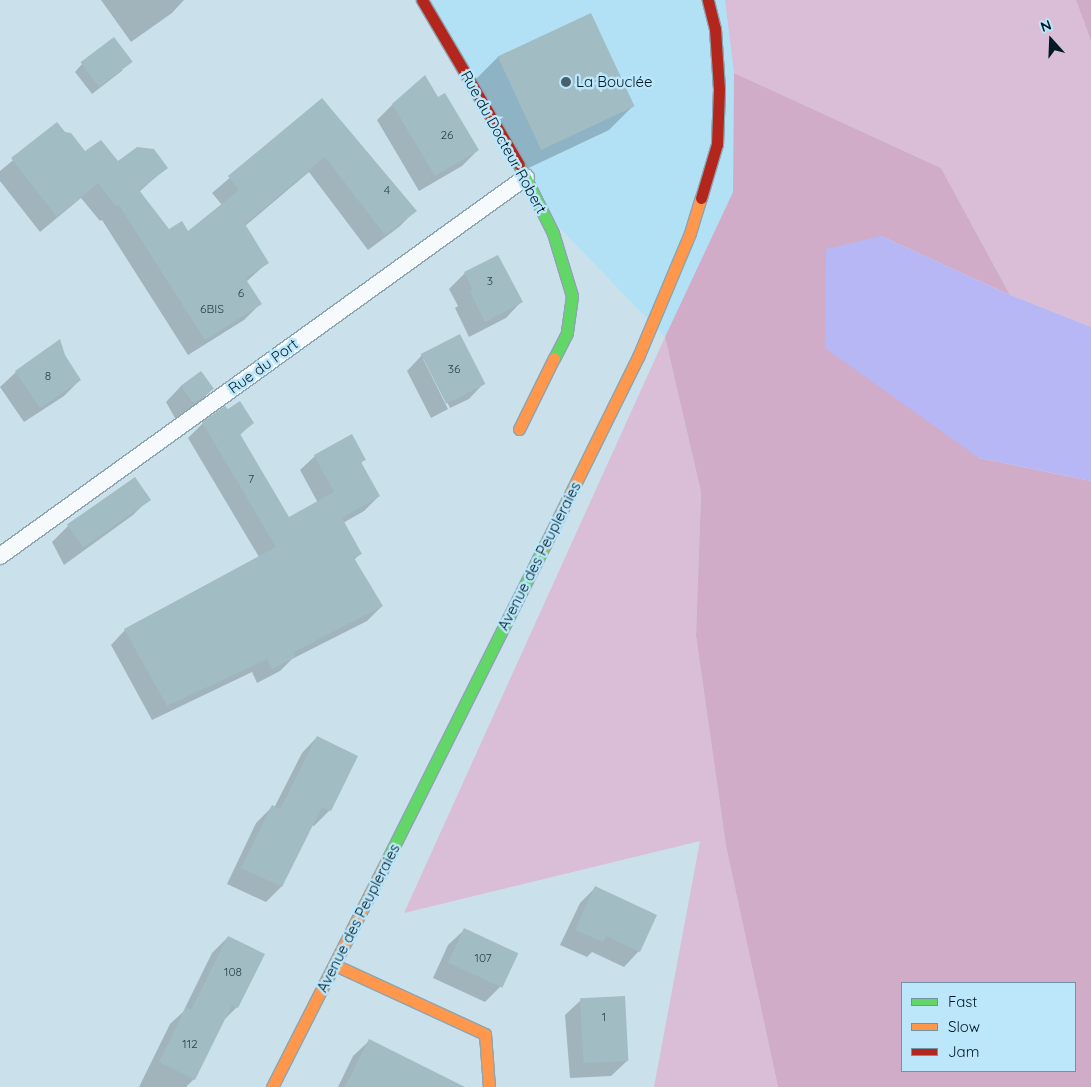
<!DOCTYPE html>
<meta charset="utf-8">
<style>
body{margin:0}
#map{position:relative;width:1091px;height:1087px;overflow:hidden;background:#cae1ec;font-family:Quicksand,sans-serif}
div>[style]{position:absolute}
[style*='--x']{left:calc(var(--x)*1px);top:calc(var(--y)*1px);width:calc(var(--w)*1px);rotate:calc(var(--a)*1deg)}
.built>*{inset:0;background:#b2e0f5}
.green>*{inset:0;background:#dabdd6}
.forest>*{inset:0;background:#d0acc9}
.water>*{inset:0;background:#b6b7f4}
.shadow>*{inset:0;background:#0003}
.building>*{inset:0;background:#a1bcc3;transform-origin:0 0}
.roads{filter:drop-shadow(1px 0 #8ca5b0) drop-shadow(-1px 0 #8ca5b0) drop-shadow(0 1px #8ca5b0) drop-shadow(0 -1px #8ca5b0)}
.lane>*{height:16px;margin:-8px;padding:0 8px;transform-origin:8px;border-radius:8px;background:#f7fafc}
.fast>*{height:11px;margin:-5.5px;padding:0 5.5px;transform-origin:5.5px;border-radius:5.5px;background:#63d668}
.slow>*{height:11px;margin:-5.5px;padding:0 5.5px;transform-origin:5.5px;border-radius:5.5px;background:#ff974d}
.jam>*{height:11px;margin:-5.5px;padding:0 5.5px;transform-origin:5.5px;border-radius:5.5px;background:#b3261e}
.dots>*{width:14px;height:14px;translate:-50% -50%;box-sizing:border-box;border:2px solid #bce6fa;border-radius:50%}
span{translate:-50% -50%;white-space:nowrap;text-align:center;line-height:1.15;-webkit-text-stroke:5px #bce6fa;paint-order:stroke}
.number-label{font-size:12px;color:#28424d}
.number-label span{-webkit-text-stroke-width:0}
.poi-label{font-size:15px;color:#001a26}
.left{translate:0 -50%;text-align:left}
.street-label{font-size:15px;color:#001a26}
.legend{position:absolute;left:901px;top:982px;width:175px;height:90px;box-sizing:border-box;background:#bce6fa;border:1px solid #7194a5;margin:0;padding:6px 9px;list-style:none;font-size:15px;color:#001a26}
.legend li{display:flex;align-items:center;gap:10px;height:25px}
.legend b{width:25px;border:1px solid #7194a5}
.north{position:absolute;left:1026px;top:15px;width:50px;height:50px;-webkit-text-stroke:4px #bce6fa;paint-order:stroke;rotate:340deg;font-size:14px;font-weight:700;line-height:20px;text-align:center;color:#001a26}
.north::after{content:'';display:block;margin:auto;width:18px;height:22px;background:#001a26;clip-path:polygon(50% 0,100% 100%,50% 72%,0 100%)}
</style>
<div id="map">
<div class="built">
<div style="clip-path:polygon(430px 0,725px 0,734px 73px,733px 192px,665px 337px,558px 226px)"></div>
</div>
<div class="green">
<div style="clip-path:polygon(725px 0,1076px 0,1091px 41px,1091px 327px,1010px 295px,941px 168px,734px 73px)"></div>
<div style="clip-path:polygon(665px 337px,701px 492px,696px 636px,726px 846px,778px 1087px,654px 1087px,700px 841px,404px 913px)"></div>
</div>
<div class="forest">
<div style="clip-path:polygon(1076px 0,1091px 0,1091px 41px)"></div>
<div style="clip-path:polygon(evenodd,734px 73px,941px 168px,1010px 295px,881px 236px,979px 458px,1091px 481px,1091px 1087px,778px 1087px,726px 846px,696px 636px,701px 492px,665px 337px,733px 192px,734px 73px,902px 983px,1075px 983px,1075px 1071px,902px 1071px,902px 983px)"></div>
</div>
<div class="water">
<div style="clip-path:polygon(881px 236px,1010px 295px,1091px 327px,1091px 481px,979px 458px,825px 348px,826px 249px)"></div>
</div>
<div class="shadow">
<div style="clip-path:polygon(101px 0,184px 0,172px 13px,131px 42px)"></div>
<div style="clip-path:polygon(498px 57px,632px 107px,609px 130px,518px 173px,475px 80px)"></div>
<div style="clip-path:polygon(82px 64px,123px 70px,92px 94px,75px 72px)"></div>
<div style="clip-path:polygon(322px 99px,415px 211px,399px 227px,368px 250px,309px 172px,245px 226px,267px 263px,246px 282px,260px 304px,244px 320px,188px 355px,102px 220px,100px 221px,81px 198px,40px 232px,0 181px,0 171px,57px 124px,85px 153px,117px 163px,166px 168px,139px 192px,169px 231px,188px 233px,222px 205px,212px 193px)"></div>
<div style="clip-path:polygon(438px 99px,478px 150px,462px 166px,419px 191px,377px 120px,393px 104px)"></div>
<div style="clip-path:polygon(465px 273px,521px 302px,506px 318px,469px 337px,455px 308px,458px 306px,449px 289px)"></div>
<div style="clip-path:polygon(422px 355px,484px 383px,469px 399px,450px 408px,426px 359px,423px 359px,448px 409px,431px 418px,407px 371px)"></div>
<div style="clip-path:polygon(64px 356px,80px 380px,64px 396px,24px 422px,0 387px,16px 372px)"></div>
<div style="clip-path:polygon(181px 386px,212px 389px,197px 405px,176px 420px,166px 402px)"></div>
<div style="clip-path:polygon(203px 423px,252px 423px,239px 436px,288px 519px,318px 503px,300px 470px,315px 456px,364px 460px,361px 463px,379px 496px,364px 511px,343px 523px,361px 553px,354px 560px,382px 606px,367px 621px,292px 659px,280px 671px,257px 683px,252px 672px,152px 720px,111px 645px,125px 630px,259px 557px,188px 438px)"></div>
<div style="clip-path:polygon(134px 479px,149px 499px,133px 515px,64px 565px,52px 542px,68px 526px)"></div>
<div style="clip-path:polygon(317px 737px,330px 810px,314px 826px,311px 825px,281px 887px,266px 902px,227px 884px,256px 823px,272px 807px,274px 808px,302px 753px)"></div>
<div style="clip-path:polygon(596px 887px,639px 951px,624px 967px,592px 952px,587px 957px,560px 945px,580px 903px)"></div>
<div style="clip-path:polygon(464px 930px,501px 986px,485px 1002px,433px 978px,448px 945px)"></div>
<div style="clip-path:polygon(228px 937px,237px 1007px,222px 1022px,194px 1079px,186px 1087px,139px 1087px,170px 1024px,183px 1012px,212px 953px)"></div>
<div style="clip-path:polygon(581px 1000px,627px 1061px,611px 1076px,570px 1078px,565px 1015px)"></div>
<div style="clip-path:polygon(369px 1041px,421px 1087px,338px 1087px,353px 1056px)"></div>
</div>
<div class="building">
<div style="left:591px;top:13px;width:103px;height:103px;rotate:65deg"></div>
<div style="left:114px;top:37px;width:31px;height:42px;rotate:53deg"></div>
<div style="clip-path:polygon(425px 75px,438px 97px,445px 93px,479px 150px,435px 176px,392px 104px)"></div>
<div style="clip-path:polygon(322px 98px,417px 211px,385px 235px,325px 157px,245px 224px,269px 263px,245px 278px,262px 304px,205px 340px,119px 205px,116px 206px,98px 183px,57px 217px,11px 158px,57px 122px,65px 132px,71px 133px,85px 151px,101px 140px,118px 161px,137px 147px,154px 149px,168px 168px,139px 190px,169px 229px,182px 221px,188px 231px,239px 190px,228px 176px)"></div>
<div style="clip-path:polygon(498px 255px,523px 302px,485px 322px,470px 292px,473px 290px,464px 272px)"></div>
<div style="left:460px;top:334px;width:56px;height:44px;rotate:63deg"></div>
<div style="clip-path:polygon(60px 339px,65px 355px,81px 380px,40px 408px,15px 371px)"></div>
<div style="left:201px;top:371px;width:22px;height:25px;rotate:54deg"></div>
<div style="clip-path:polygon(240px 401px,254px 423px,240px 434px,289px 517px,334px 492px,314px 455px,352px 434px,366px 460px,361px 462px,380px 496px,342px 518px,362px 554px,354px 558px,383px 606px,294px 652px,296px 657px,272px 669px,267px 659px,167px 706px,124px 629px,276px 547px,202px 422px,225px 406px,228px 409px)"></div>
<div style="left:135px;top:477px;width:28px;height:83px;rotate:55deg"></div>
<div style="clip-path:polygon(317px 736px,358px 756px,331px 811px,322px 807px,282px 887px,241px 868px,272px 805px,280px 809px)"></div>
<div style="clip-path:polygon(595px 886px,657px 915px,640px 952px,606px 936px,603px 942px,575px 930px)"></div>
<div style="left:464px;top:928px;width:60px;height:38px;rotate:25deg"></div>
<div style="clip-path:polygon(228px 936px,265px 954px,238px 1008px,232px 1005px,195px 1080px,159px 1062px,186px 1007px,191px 1010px)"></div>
<div style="left:625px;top:996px;width:65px;height:45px;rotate:87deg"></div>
<div style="clip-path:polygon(369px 1039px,465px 1087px,345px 1087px)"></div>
</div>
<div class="roads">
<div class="lane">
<div style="--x:0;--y:556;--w:648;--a:-35.77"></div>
</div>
<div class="fast">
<div style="--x:519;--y:165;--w:76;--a:63.4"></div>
<div style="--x:553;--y:233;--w:66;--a:73.2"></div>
<div style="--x:572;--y:296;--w:37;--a:98"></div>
<div style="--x:567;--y:333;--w:28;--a:117"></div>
<div style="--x:387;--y:860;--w:352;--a:-63.4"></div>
</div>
<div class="slow">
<div style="--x:519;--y:429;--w:79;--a:-63.8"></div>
<div style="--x:545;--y:545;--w:210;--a:-63.7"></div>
<div style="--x:638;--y:357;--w:134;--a:-67.2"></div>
<div style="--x:690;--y:233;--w:37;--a:-73"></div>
<div style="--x:335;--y:965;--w:165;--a:24.7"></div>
<div style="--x:485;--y:1034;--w:53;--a:85.7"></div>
<div style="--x:272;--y:1087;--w:254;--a:-63.1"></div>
</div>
<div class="jam">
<div style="--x:422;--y:0;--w:191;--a:59.5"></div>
<div style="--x:701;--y:198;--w:56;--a:-73.5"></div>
<div style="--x:717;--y:144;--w:55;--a:-87.9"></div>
<div style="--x:719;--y:89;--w:60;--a:-93.8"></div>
<div style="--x:715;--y:29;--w:30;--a:-104"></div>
</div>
</div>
<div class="dots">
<div style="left:566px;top:82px;background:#47606b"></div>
</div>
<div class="number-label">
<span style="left:447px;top:135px">26</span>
<span style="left:387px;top:190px">4</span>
<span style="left:490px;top:281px">3</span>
<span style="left:241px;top:293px">6</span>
<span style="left:212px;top:309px">6BIS</span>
<span style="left:454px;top:369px">36</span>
<span style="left:48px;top:376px">8</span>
<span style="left:251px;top:479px">7</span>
<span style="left:483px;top:958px">107</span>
<span style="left:233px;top:972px">108</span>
<span style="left:604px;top:1017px">1</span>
<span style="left:190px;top:1044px">112</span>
</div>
<div class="poi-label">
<span class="left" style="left:576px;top:82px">La Bouclée</span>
</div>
<div class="street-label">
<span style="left:504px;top:142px;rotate:61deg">Rue du Docteur Robert</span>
<span style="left:263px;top:366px;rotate:-36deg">Rue du Port</span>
<span style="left:539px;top:556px;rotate:-63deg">Avenue des Peupleraies</span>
<span style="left:358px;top:918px;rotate:-63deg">Avenue des Peupleraies</span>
</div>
<ul class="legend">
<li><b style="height:6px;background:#63d668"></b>Fast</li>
<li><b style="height:6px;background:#ff974d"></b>Slow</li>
<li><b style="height:6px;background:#b3261e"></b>Jam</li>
</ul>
<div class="north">N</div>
</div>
